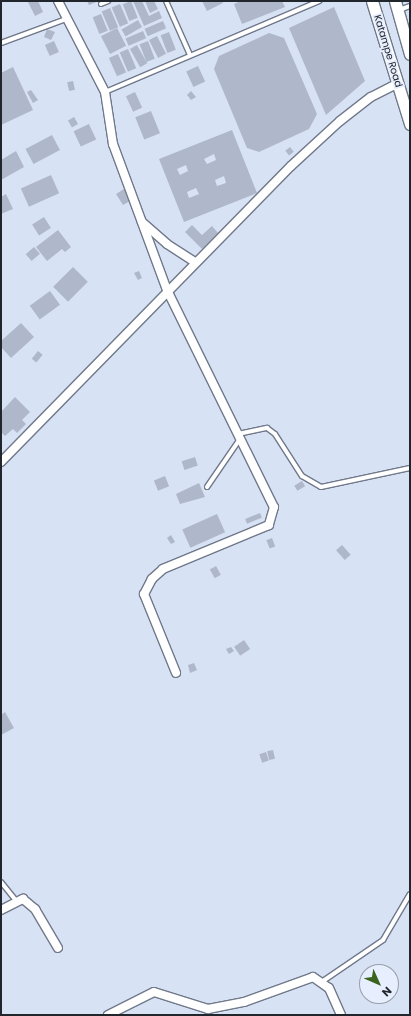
<!DOCTYPE html>
<style>
body{margin:0}
#map{position:relative;width:411px;height:1016px;overflow:hidden;background:#d8e2f5;font-family:Poppins,sans-serif}
div>[style]{position:absolute}
[style*='--x']{left:calc(var(--x)*1px);top:calc(var(--y)*1px);width:calc(var(--w)*1px);rotate:calc(var(--a)*1deg)}
.building>*{inset:0;background:#aeb8ca;transform-origin:0 0}
.roads{filter:drop-shadow(1px 0 #70798a) drop-shadow(-1px 0 #70798a) drop-shadow(0 1px #70798a) drop-shadow(0 -1px #70798a)}
.lane>*{height:4px;margin:-2px;padding:0 2px;transform-origin:2px;border-radius:2px;background:#fff}
.street>*{height:8px;margin:-4px;padding:0 4px;transform-origin:4px;border-radius:4px;background:#fff}
.secondary>*{height:11px;margin:-5.5px;padding:0 5.5px;transform-origin:5.5px;border-radius:5.5px;background:#fff}
span{translate:-50% -50%;white-space:nowrap;text-align:center;line-height:1.15;-webkit-text-stroke:3.5px #e7effe;paint-order:stroke}
.street-label{font-size:10px;color:#21252c}
.frame{position:absolute;inset:0;border:2px solid #21252c;pointer-events:none}
.north{position:absolute;left:359px;top:964px;width:40px;height:40px;box-sizing:border-box;background:#e7effe;border:1px solid #989eaa;border-radius:50%;rotate:135deg;font-size:11px;font-weight:700;line-height:16px;text-align:center;color:#21252c}
.north::after{content:'';display:block;margin:auto;width:14px;height:18px;background:#3a631f;clip-path:polygon(50% 0,100% 100%,50% 72%,0 100%)}
</style>
<div id="map">
<div class="building">
<div style="clip-path:polygon(38px 1px,43px 12px,35px 16px,28px 2px)"></div>
<div style="clip-path:polygon(87px 1px,99px 1px,89px 5px)"></div>
<div style="left:131px;top:1px;width:18px;height:9px;rotate:68deg"></div>
<div style="clip-path:polygon(133px 1px,142px 1px,149px 16px,159px 11px,162px 18px,144px 26px)"></div>
<div style="clip-path:polygon(145px 1px,154px 1px,158px 9px,150px 13px)"></div>
<div style="clip-path:polygon(202px 1px,222px 1px,223px 3px,207px 11px)"></div>
<div style="clip-path:polygon(241px 1px,282px 1px,285px 7px,242px 24px,234px 4px)"></div>
<div style="left:120px;top:4px;width:21px;height:9px;rotate:67deg"></div>
<div style="clip-path:polygon(334px 7px,365px 81px,326px 115px,289px 28px)"></div>
<div style="left:110px;top:8px;width:21px;height:9px;rotate:67deg"></div>
<div style="left:101px;top:14px;width:18px;height:9px;rotate:68deg"></div>
<div style="left:138px;top:20px;width:8px;height:19px;rotate:60deg"></div>
<div style="left:163px;top:21px;width:8px;height:20px;rotate:67deg"></div>
<div style="left:117px;top:28px;width:20px;height:18px;rotate:63deg"></div>
<div style="clip-path:polygon(47px 29px,55px 32px,51px 40px,44px 37px)"></div>
<div style="left:143px;top:31px;width:8px;height:19px;rotate:67deg"></div>
<div style="left:169px;top:32px;width:19px;height:9px;rotate:69deg"></div>
<div style="clip-path:polygon(269px 33px,284px 38px,317px 114px,309px 129px,259px 152px,247px 148px,214px 69px,219px 56px)"></div>
<div style="left:157px;top:36px;width:20px;height:9px;rotate:63deg"></div>
<div style="left:54px;top:41px;width:12px;height:10px;rotate:66deg"></div>
<div style="left:148px;top:41px;width:19px;height:9px;rotate:69deg"></div>
<div style="left:137px;top:45px;width:21px;height:8px;rotate:61deg"></div>
<div style="left:128px;top:49px;width:21px;height:9px;rotate:67deg"></div>
<div style="left:118px;top:54px;width:20px;height:10px;rotate:66deg"></div>
<div style="left:198px;top:66px;width:17px;height:13px;rotate:65deg"></div>
<div style="clip-path:polygon(13px 67px,33px 110px,1px 125px,1px 73px)"></div>
<div style="left:73px;top:81px;width:9px;height:6px;rotate:77deg"></div>
<div style="clip-path:polygon(31px 90px,38px 100px,33px 103px,27px 92px)"></div>
<div style="clip-path:polygon(191px 91px,196px 97px,191px 100px,187px 95px)"></div>
<div style="left:135px;top:92px;width:17px;height:10px;rotate:65deg"></div>
<div style="left:151px;top:111px;width:24px;height:17px;rotate:68deg"></div>
<div style="left:74px;top:117px;width:8px;height:7px;rotate:60deg"></div>
<div style="left:89px;top:124px;width:17px;height:17px;rotate:65deg"></div>
<div style="clip-path:polygon(evenodd,232px 130px,257px 193px,184px 222px,159px 159px,232px 130px,214px 154px,216px 160px,207px 164px,204px 159px,214px 154px,232px 130px,186px 165px,188px 171px,180px 175px,177px 169px,186px 165px,232px 130px,224px 176px,226px 183px,217px 186px,215px 180px,224px 176px,232px 130px,196px 188px,199px 194px,189px 198px,187px 192px,196px 188px)"></div>
<div style="left:52px;top:135px;width:17px;height:30px;rotate:62deg"></div>
<div style="left:290px;top:147px;width:6px;height:6px;rotate:51deg"></div>
<div style="clip-path:polygon(16px 151px,24px 167px,1px 180px,1px 160px)"></div>
<div style="left:51px;top:175px;width:20px;height:33px;rotate:66deg"></div>
<div style="clip-path:polygon(124px 189px,130px 201px,123px 205px,116px 194px)"></div>
<div style="clip-path:polygon(6px 194px,13px 209px,1px 214px,1px 197px)"></div>
<div style="left:44px;top:217px;width:13px;height:14px;rotate:58deg"></div>
<div style="clip-path:polygon(192px 225px,202px 235px,212px 226px,218px 233px,202px 249px,185px 232px)"></div>
<div style="clip-path:polygon(58px 230px,71px 247px,65px 252px,62px 249px,47px 261px,36px 247px)"></div>
<div style="left:34px;top:247px;width:9px;height:11px;rotate:49deg"></div>
<div style="left:73px;top:267px;width:21px;height:28px;rotate:45deg"></div>
<div style="clip-path:polygon(139px 271px,142px 278px,138px 280px,134px 273px)"></div>
<div style="left:50px;top:291px;width:17px;height:25px;rotate:54deg"></div>
<div style="clip-path:polygon(21px 323px,34px 337px,11px 358px,1px 347px,1px 341px)"></div>
<div style="left:38px;top:351px;width:6px;height:10px;rotate:39deg"></div>
<div style="clip-path:polygon(15px 397px,30px 412px,22px 420px,26px 424px,17px 433px,13px 429px,5px 436px,1px 432px,1px 412px)"></div>
<div style="left:195px;top:457px;width:9px;height:14px;rotate:72deg"></div>
<div style="left:165px;top:476px;width:11px;height:12px;rotate:68deg"></div>
<div style="left:302px;top:481px;width:6px;height:9px;rotate:59deg"></div>
<div style="clip-path:polygon(199px 483px,205px 497px,180px 504px,176px 494px)"></div>
<div style="left:260px;top:513px;width:5px;height:16px;rotate:68deg"></div>
<div style="left:217px;top:514px;width:20px;height:38px;rotate:66deg"></div>
<div style="clip-path:polygon(171px 535px,175px 542px,171px 544px,167px 538px)"></div>
<div style="left:272px;top:538px;width:9px;height:6px;rotate:69deg"></div>
<div style="left:342px;top:545px;width:13px;height:8px;rotate:48deg"></div>
<div style="left:216px;top:566px;width:10px;height:7px;rotate:61deg"></div>
<div style="left:244px;top:640px;width:11px;height:12px;rotate:56deg"></div>
<div style="clip-path:polygon(231px 647px,234px 651px,229px 654px,226px 649px)"></div>
<div style="clip-path:polygon(194px 663px,197px 670px,190px 673px,188px 665px)"></div>
<div style="clip-path:polygon(5px 712px,14px 728px,1px 735px,1px 715px)"></div>
<div style="left:273px;top:750px;width:9px;height:6px;rotate:77deg"></div>
<div style="left:266px;top:752px;width:9px;height:7px;rotate:72deg"></div>
</div>
<div class="roads">
<div class="lane">
<div style="--x:166;--y:1;--w:59;--a:66"></div>
<div style="--x:101;--y:4;--w:8;--a:-23"></div>
<div style="--x:399;--y:10;--w:12;--a:-20"></div>
<div style="--x:1;--y:43;--w:69;--a:-20.3"></div>
<div style="--x:105;--y:92;--w:233;--a:-23"></div>
<div style="--x:238;--y:434;--w:30;--a:-12"></div>
<div style="--x:267;--y:428;--w:10;--a:37"></div>
<div style="--x:275;--y:434;--w:50;--a:57.3"></div>
<div style="--x:302;--y:476;--w:22;--a:30"></div>
<div style="--x:321;--y:487;--w:91;--a:-12.1"></div>
<div style="--x:207;--y:487;--w:58;--a:-55.5"></div>
<div style="--x:1;--y:882;--w:26;--a:51"></div>
<div style="--x:323;--y:981;--w:73;--a:-34.3"></div>
<div style="--x:383;--y:940;--w:53;--a:-59.6"></div>
</div>
<div class="street">
<div style="--x:58;--y:1;--w:102;--a:62.7"></div>
<div style="--x:105;--y:92;--w:53;--a:81.3"></div>
<div style="--x:113;--y:144;--w:156;--a:69.7"></div>
<div style="--x:167;--y:290;--w:242;--a:63.8"></div>
<div style="--x:274;--y:507;--w:19;--a:106"></div>
<div style="--x:269;--y:525;--w:115;--a:157.5"></div>
<div style="--x:163;--y:569;--w:15;--a:138"></div>
<div style="--x:152;--y:579;--w:17;--a:118"></div>
<div style="--x:144;--y:594;--w:85;--a:67.9"></div>
<div style="--x:142;--y:222;--w:33;--a:41"></div>
<div style="--x:167;--y:244;--w:33;--a:33"></div>
<div style="--x:1;--y:462;--w:414;--a:-45.6"></div>
<div style="--x:291;--y:166;--w:67;--a:-42.6"></div>
<div style="--x:340;--y:121;--w:39;--a:-38"></div>
<div style="--x:371;--y:97;--w:30;--a:-27"></div>
<div style="--x:1;--y:910;--w:25;--a:-27"></div>
<div style="--x:23;--y:899;--w:16;--a:40"></div>
<div style="--x:35;--y:909;--w:45;--a:59.5"></div>
<div style="--x:108;--y:1015;--w:51;--a:-26.6"></div>
<div style="--x:154;--y:992;--w:57;--a:17.5"></div>
<div style="--x:208;--y:1009;--w:37;--a:-11"></div>
<div style="--x:244;--y:1002;--w:73;--a:-19.9"></div>
<div style="--x:313;--y:977;--w:19;--a:35"></div>
<div style="--x:329;--y:988;--w:30;--a:66"></div>
</div>
<div class="secondary">
<div style="--x:372;--y:1;--w:129;--a:72.8"></div>
<div style="--x:395;--y:1;--w:55;--a:74.2"></div>
</div>
</div>
<div class="street-label">
<span style="left:388px;top:51px;rotate:73deg">Katampe Road</span>
</div>
<div class="frame"></div>
<div class="north">N</div>
</div>
